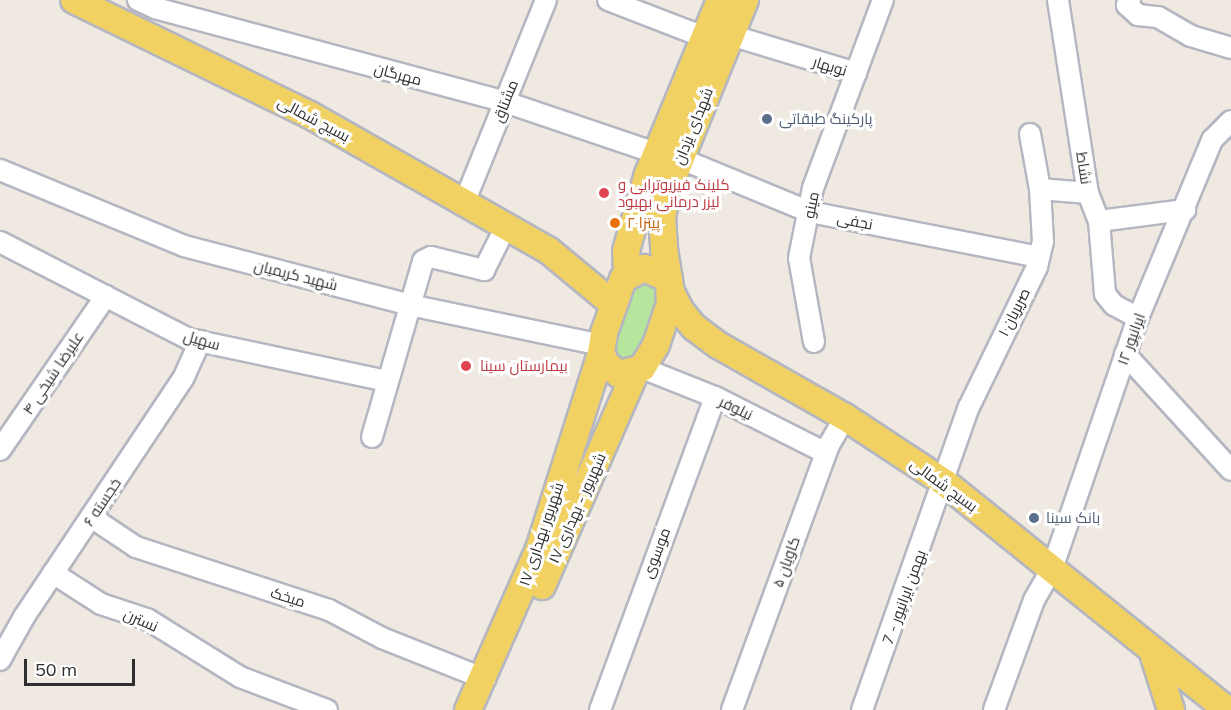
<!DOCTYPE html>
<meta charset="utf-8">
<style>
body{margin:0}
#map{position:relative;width:1231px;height:710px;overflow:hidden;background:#efe9e1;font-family:Mulish,Cairo,sans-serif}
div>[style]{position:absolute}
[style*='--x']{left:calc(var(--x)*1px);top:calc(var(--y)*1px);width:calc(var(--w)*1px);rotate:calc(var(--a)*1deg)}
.green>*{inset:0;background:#b6e59e}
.roads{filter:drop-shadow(2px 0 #b4b7c1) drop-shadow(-2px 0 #b4b7c1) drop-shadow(0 2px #b4b7c1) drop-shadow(0 -2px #b4b7c1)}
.minor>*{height:20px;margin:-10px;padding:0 10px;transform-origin:10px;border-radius:10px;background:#fff}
.major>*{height:26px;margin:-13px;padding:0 13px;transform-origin:13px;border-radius:13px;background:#f2d163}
.dots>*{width:16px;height:16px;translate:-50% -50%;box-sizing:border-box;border:3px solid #fff;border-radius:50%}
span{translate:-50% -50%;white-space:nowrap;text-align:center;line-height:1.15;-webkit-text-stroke:6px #fff;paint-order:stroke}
.street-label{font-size:15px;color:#2e2e2e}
.service-label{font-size:15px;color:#4e5e75}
.left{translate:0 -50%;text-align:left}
.health-label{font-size:15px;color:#be3a42}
.food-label{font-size:15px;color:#c56008}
.scale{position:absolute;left:24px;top:659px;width:111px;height:27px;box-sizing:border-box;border:3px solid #2e2e2e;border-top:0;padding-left:8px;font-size:18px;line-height:21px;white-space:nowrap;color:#2e2e2e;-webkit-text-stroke:4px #fff;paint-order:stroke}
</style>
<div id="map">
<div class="green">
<div style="clip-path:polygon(645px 278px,656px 284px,662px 295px,654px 323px,634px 361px,620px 360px,610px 354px,625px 293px)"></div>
</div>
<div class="roads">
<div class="minor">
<div style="--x:138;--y:0;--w:19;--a:25"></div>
<div style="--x:155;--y:8;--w:362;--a:15"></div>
<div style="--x:505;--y:102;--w:159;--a:18.7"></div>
<div style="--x:608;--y:0;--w:103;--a:21.1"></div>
<div style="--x:1058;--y:0;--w:195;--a:81.2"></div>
<div style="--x:1088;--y:193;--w:30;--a:69"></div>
<div style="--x:1099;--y:221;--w:73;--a:85.3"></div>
<div style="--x:1105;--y:294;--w:14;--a:51"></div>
<div style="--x:1114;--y:305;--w:27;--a:28"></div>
<div style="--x:1130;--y:0;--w:6;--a:121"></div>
<div style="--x:1127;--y:5;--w:15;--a:42"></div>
<div style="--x:1138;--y:15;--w:20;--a:6"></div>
<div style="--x:1158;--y:17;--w:38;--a:30"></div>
<div style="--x:1191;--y:36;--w:42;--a:16.7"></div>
<div style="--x:730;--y:35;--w:132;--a:16.8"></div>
<div style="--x:679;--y:158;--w:142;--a:22.4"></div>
<div style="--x:810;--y:212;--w:233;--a:11.1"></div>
<div style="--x:0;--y:170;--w:199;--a:22.4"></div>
<div style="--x:184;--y:246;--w:234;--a:14.6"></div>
<div style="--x:410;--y:305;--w:196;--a:11.8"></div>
<div style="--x:1040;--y:189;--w:48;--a:4.8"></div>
<div style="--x:464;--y:203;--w:219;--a:-68"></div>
<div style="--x:1099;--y:221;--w:87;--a:-7.3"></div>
<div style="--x:0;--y:242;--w:212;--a:27.2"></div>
<div style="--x:189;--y:339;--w:201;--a:12"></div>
<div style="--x:814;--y:342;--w:85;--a:-100.1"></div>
<div style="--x:799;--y:258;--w:71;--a:-78.7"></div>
<div style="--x:813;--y:188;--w:201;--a:-69.6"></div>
<div style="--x:1125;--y:354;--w:157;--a:47.6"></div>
<div style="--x:642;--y:368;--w:79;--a:21.7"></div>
<div style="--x:715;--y:397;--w:124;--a:26.8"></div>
<div style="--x:372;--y:437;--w:183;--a:-73.8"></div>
<div style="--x:423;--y:261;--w:9;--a:-27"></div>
<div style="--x:431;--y:257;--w:55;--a:13.8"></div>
<div style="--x:484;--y:270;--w:49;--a:-63.4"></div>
<div style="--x:0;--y:450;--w:187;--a:-55.5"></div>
<div style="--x:91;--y:517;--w:54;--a:33.7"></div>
<div style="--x:136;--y:547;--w:203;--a:18.1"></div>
<div style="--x:329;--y:610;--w:60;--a:27.8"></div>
<div style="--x:382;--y:638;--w:111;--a:21.7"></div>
<div style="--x:53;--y:573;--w:57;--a:32.9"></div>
<div style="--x:101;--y:604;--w:48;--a:18.1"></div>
<div style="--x:147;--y:619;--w:110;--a:31.9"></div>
<div style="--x:240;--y:677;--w:93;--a:20.8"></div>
<div style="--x:0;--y:660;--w:49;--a:-60.8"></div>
<div style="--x:24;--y:617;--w:286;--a:-56.3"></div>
<div style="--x:183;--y:379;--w:42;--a:-65.9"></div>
<div style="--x:600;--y:710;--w:333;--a:-69.8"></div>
<div style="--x:732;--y:710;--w:282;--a:-69.9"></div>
<div style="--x:829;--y:445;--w:32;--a:-60"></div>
<div style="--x:862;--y:710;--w:321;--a:-70.6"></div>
<div style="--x:969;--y:407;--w:156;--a:-64.1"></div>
<div style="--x:1037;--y:267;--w:26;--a:-77"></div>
<div style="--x:1043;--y:242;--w:53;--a:-93.2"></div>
<div style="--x:1040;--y:189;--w:56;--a:-100.3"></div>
<div style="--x:994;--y:710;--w:117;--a:-70"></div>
<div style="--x:1034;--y:600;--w:36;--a:-60"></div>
<div style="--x:1052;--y:569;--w:265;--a:-71.1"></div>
<div style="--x:1138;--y:318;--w:193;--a:-67.4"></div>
<div style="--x:1212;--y:140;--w:27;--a:-45"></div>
</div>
<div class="major">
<div style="--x:74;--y:0;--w:263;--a:26"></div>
<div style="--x:310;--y:115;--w:274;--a:29.6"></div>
<div style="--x:548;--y:250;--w:85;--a:39.7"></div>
<div style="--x:745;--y:0;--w:207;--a:112.1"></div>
<div style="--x:667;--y:192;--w:26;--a:101"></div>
<div style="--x:662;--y:218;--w:31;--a:86"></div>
<div style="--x:664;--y:249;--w:44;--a:80.8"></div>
<div style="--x:671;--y:292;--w:20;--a:63"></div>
<div style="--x:680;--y:310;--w:22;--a:51"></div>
<div style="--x:694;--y:327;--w:30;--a:37"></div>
<div style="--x:718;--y:345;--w:146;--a:29.6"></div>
<div style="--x:845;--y:417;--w:120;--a:33.4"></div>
<div style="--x:945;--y:483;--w:362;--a:38.8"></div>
<div style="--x:644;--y:268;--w:27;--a:24"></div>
<div style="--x:669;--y:279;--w:24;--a:88"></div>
<div style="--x:670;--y:303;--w:44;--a:108.4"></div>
<div style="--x:656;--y:345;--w:27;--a:121"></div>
<div style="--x:642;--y:368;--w:24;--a:165"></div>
<div style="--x:619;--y:374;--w:15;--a:-143"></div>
<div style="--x:607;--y:365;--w:13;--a:-117"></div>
<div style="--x:601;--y:353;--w:20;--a:-81"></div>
<div style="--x:604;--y:333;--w:57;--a:-70.6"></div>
<div style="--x:623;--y:279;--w:24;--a:-28"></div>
<div style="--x:627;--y:274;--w:23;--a:-92"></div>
<div style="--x:626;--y:251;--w:80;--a:-74.1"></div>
<div style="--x:648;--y:174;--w:188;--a:-67.5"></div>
<div style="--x:542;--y:586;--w:235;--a:-66.4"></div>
<div style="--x:1152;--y:650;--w:63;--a:72.4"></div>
<div style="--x:468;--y:710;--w:176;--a:-66.2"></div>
<div style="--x:539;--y:549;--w:206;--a:-72.4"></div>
</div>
</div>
<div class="dots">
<div style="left:767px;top:119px;background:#5c6f8a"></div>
<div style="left:604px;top:193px;background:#e0444e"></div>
<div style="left:615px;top:223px;background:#e8710a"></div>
<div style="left:466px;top:366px;background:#e0444e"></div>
<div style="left:1034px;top:518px;background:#5c6f8a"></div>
</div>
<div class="street-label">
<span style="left:830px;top:66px;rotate:17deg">نوبهار</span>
<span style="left:398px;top:74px;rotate:15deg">مهرگان</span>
<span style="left:505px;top:101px;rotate:-68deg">مشتاق</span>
<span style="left:314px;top:119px;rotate:28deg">بسیج شمالی</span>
<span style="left:693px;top:126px;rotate:-68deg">شهدای یزدان</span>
<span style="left:1084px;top:168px;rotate:81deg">نشاط</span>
<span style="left:811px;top:205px;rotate:-79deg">مینو</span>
<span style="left:855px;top:221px;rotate:11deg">نجفی</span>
<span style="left:296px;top:275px;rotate:14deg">شهید کریمیان</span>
<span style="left:1014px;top:312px;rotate:-63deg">صریریان۱۰</span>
<span style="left:1131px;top:339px;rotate:-70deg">ایرانپور ۱۲</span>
<span style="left:202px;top:340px;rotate:16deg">سهیل</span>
<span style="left:53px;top:373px;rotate:-56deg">علیرضا شیخی ۴</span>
<span style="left:736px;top:408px;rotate:26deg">نیلوفر</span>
<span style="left:944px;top:485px;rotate:36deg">بسیج شمالی</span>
<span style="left:102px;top:502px;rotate:-56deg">خجسته ۶</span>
<span style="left:577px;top:508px;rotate:-66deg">۱۷ شهریور - بهداری</span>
<span style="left:541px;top:534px;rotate:-71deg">۱۷ شهریور بهداری</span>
<span style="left:656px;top:553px;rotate:-69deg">موسوی</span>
<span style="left:786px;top:562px;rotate:-70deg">کاویان ۵</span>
<span style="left:288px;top:597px;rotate:18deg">میخک</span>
<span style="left:904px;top:597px;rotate:-70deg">بهمن ایرانپور - 7</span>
<span style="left:141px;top:620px;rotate:24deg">نسترن</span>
</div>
<div class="service-label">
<span class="left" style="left:779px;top:119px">پارکینگ طبقاتی</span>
<span class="left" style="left:1046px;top:518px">بانک سینا</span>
</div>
<div class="health-label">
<span class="left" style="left:618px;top:193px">کلینک فیزیوتراپی و<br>لیزر درمانی بهبود</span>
<span class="left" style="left:480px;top:366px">بیمارستان سینا</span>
</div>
<div class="food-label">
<span class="left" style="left:627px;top:223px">پیتزا۲۰</span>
</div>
<div class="scale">50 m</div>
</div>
